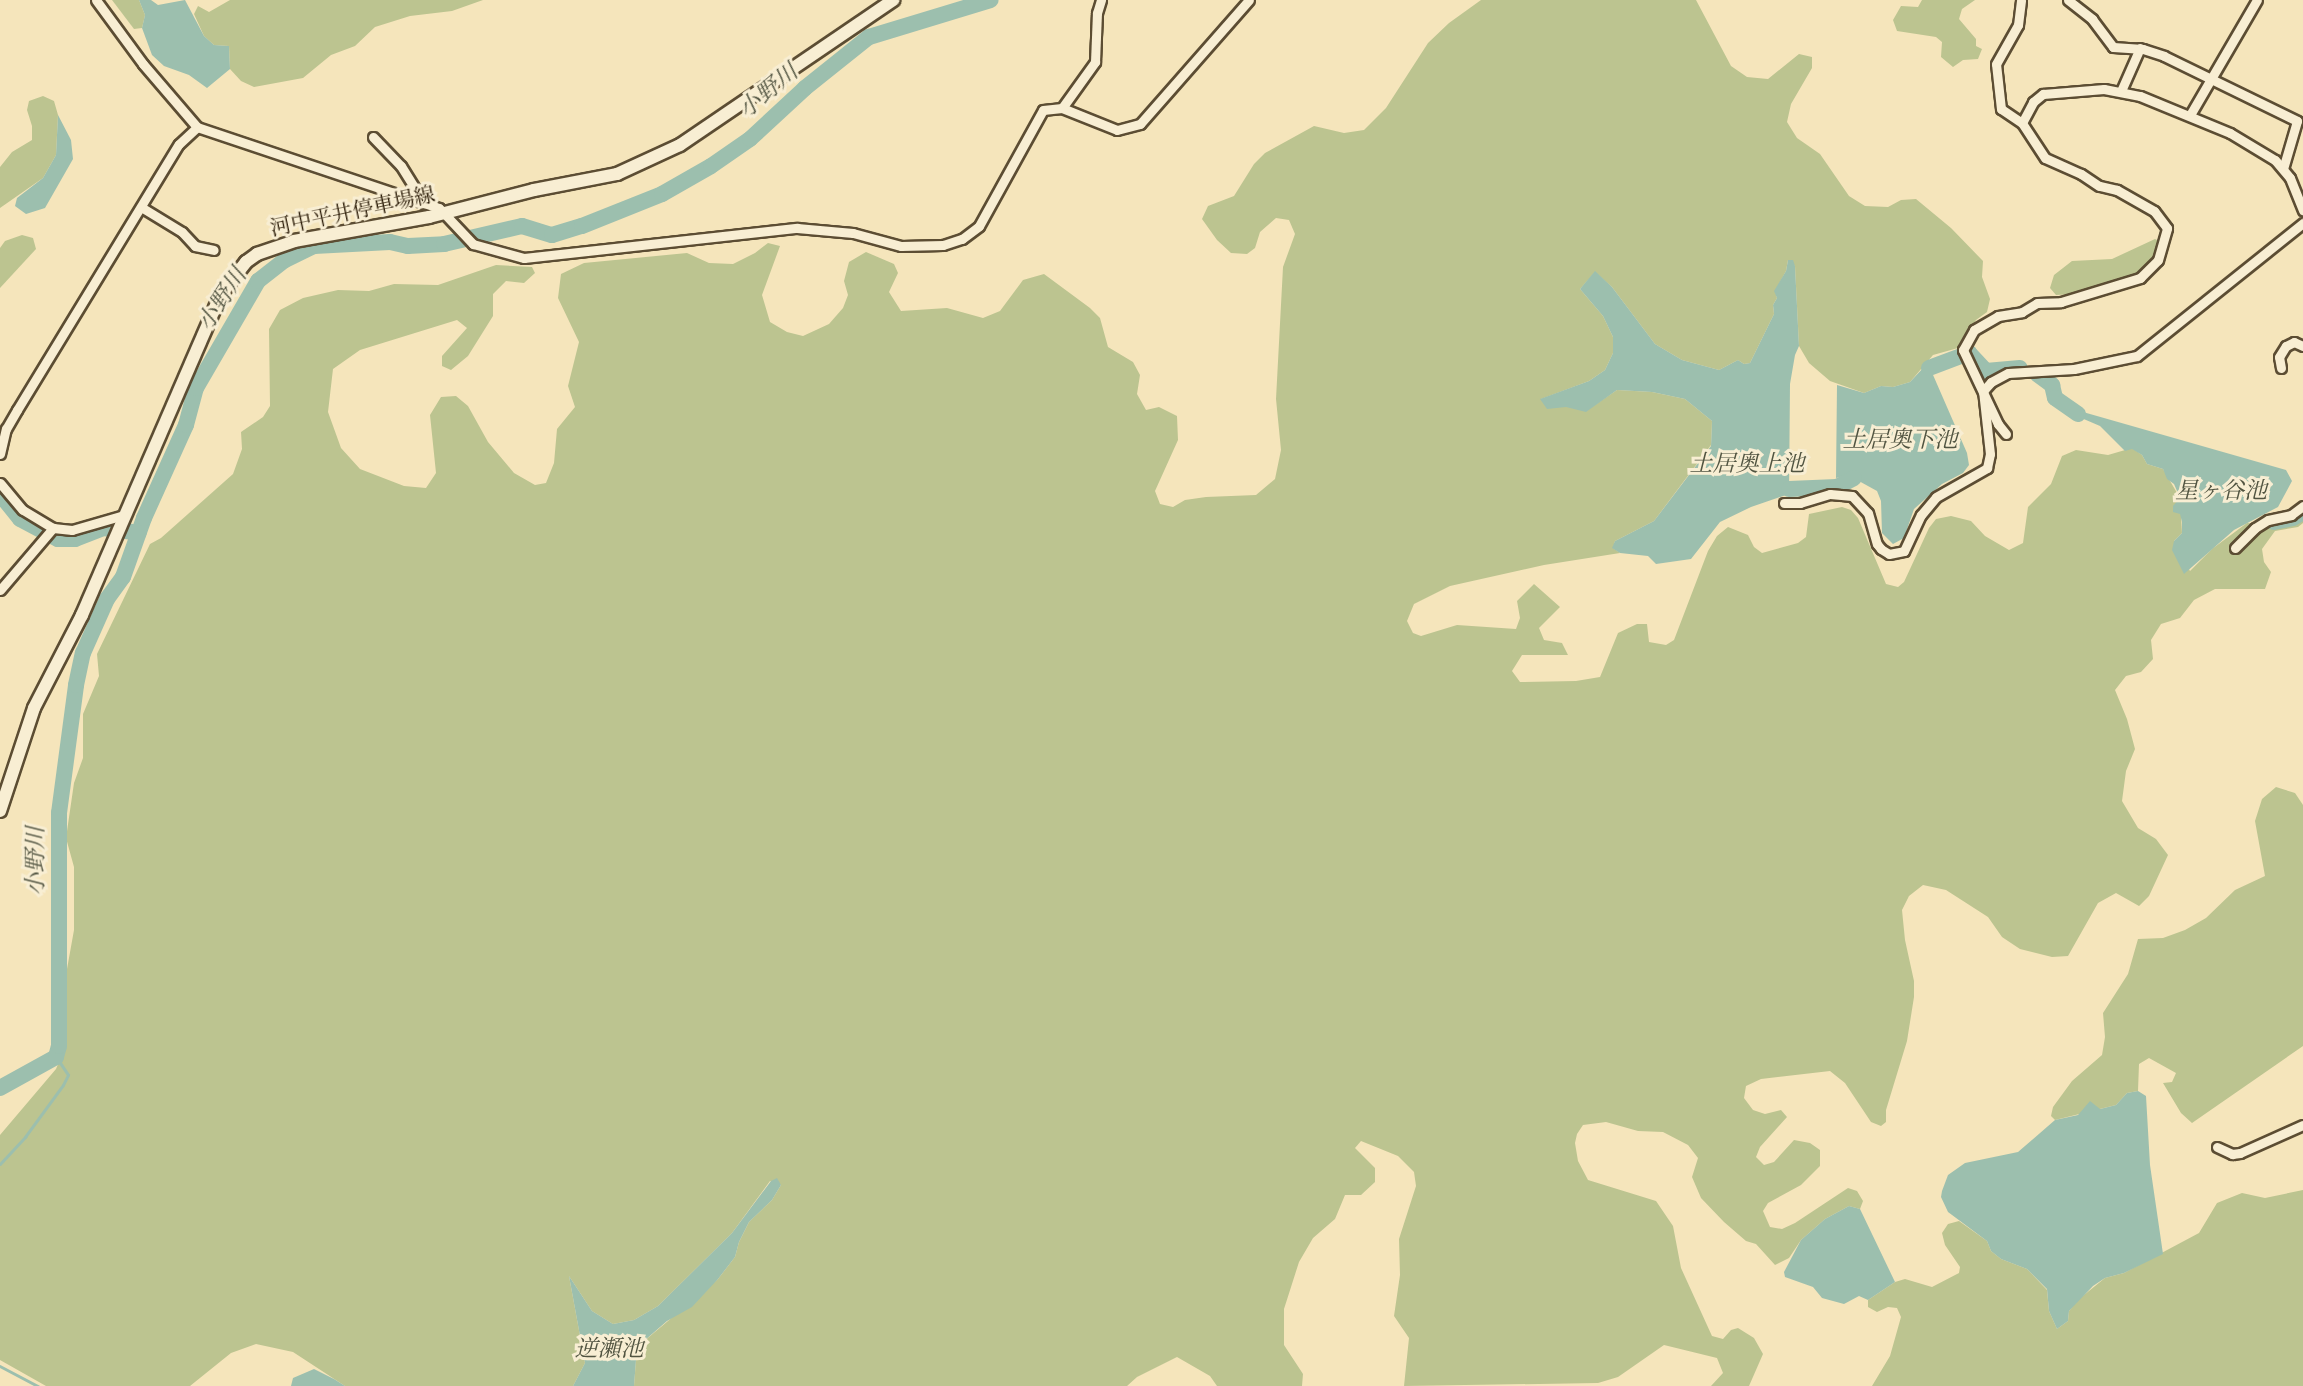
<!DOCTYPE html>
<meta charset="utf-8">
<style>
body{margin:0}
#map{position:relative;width:2303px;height:1386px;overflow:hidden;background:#f5e5bb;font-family:"Old Standard TT","Noto Serif JP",serif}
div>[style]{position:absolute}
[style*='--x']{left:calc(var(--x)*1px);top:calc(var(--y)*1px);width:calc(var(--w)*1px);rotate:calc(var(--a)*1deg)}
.green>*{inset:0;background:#bcc490}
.water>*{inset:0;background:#9cbfae}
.stream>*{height:2.5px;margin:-1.25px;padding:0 1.25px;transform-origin:1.25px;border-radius:1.25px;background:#9cbfae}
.river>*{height:16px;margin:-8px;padding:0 8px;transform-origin:8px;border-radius:8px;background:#9cbfae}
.roads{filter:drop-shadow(2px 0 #5c4d33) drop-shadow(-2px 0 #5c4d33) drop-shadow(0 2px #5c4d33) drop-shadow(0 -2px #5c4d33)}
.minor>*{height:9px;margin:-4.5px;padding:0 4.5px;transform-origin:4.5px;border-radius:4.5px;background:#f8eed3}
.secondary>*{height:12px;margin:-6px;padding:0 6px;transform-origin:6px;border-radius:6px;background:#f8eed3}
span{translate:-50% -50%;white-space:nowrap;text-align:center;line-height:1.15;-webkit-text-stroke:6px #f8eed3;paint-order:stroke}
.street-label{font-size:21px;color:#291a06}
.water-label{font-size:23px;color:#515441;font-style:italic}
</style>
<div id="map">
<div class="green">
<div style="clip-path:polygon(112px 0,139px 0,145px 15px,142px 28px,134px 29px)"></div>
<div style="clip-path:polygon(230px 0,483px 0,452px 11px,410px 16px,375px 27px,355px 46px,331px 55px,303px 78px,254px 87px,241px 81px,230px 69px,229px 46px,214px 45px,204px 36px,194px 14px,198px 6px,209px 12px)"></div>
<div style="clip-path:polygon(1481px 0,1696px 0,1731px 66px,1747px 77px,1768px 79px,1799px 54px,1812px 57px,1812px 68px,1791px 104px,1787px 122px,1797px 138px,1820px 154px,1849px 196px,1865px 206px,1888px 207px,1901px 200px,1916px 199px,1951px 228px,1983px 261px,1982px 277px,1990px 299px,1987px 312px,1976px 320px,1958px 348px,1933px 355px,1910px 382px,1893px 387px,1881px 386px,1864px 393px,1830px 381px,1809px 363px,1799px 346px,1795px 266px,1788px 260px,1786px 271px,1775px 291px,1777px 298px,1773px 305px,1774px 314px,1750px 363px,1744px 364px,1738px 360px,1719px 370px,1682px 360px,1655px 344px,1612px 287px,1595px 272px,1580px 289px,1603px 316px,1613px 337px,1613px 353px,1605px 370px,1589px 381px,1541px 399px,1586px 411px,1617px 390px,1652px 392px,1685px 399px,1712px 421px,1711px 445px,1654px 521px,1615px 541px,1613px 548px,1620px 553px,1544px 565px,1450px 586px,1414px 604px,1407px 621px,1413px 633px,1421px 636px,1457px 625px,1516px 629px,1520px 618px,1517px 601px,1534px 584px,1560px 607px,1539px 628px,1544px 640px,1562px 643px,1568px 655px,1522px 655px,1512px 671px,1520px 682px,1576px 681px,1600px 677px,1618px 633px,1637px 624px,1647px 624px,1649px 642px,1666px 645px,1674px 640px,1708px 551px,1717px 536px,1728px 527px,1748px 535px,1754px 547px,1762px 553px,1798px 543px,1806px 537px,1809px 514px,1842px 507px,1851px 510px,1858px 518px,1886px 584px,1898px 587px,1904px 582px,1929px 528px,1936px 519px,1951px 516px,1971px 521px,1985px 536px,2009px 550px,2023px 543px,2028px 507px,2051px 484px,2062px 456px,2076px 450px,2108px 455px,2132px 448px,2142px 455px,2147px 464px,2163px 469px,2180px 498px,2182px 533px,2174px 541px,2190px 571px,2212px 549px,2247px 523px,2279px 525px,2303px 515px,2303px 523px,2298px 527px,2275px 531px,2262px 549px,2264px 562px,2271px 572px,2265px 589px,2215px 589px,2194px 600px,2180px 618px,2161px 624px,2151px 640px,2153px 659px,2141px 672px,2126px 676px,2115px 690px,2127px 719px,2135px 749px,2126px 771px,2122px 801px,2138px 828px,2156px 839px,2168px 855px,2149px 896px,2139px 906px,2116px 893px,2098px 903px,2068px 956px,2052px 957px,2020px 949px,2002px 937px,1988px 917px,1946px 890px,1923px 885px,1909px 896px,1902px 910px,1905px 940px,1914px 981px,1914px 997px,1907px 1041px,1886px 1110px,1886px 1122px,1881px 1126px,1871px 1122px,1845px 1083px,1830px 1071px,1761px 1079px,1746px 1086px,1744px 1098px,1753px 1110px,1765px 1114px,1781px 1110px,1787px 1117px,1760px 1147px,1756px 1157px,1764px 1165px,1774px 1162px,1794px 1140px,1810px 1143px,1820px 1150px,1820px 1166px,1801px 1185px,1768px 1203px,1763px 1211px,1770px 1227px,1782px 1229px,1795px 1223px,1848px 1188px,1857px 1191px,1863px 1201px,1860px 1209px,1849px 1206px,1825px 1219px,1801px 1240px,1789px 1258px,1775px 1265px,1756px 1244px,1746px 1241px,1724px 1222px,1701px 1198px,1692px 1177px,1698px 1158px,1688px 1145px,1663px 1132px,1638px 1131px,1606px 1122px,1583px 1125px,1577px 1134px,1575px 1143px,1578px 1161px,1588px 1180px,1656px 1201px,1673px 1226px,1681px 1268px,1712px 1336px,1723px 1339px,1731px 1330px,1738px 1328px,1754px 1338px,1763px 1354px,1749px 1386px,1711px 1386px,1723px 1373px,1717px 1358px,1664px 1345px,1618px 1377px,1598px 1383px,1404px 1386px,1409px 1338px,1394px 1316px,1400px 1275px,1399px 1239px,1416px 1186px,1414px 1172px,1398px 1156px,1361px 1141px,1355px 1148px,1375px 1168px,1375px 1182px,1361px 1195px,1345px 1195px,1335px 1219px,1313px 1238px,1299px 1262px,1284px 1309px,1284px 1345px,1303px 1374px,1302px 1386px,1217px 1386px,1210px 1376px,1177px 1357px,1137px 1377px,1127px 1386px,634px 1386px,637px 1347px,718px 1279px,735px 1257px,739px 1242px,749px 1222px,772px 1200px,781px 1185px,770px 1181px,732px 1233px,658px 1306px,634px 1320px,613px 1324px,592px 1311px,569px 1276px,585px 1363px,573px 1386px,345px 1386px,293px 1352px,256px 1344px,231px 1353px,190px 1386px,46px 1386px,0 1360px,0 1135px,56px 1069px,64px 1050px,67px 969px,74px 930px,74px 867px,66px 838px,74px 783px,83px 758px,83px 714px,99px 676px,97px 654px,150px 544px,161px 538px,233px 474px,242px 449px,241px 432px,263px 417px,270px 406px,269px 329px,280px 310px,303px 298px,338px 290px,369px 291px,394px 284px,438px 285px,496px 265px,532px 267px,535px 273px,524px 283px,506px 281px,493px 294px,493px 316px,468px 356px,451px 370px,442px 366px,442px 356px,467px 328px,457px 320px,360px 350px,333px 369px,328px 412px,341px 448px,360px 469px,404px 486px,426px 488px,436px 473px,430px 415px,441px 397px,456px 396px,468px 406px,488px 442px,514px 473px,535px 485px,546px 483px,554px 463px,557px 429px,575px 407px,568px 386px,579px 342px,558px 298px,561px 274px,584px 263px,687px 253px,709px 263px,733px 264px,755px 253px,768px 243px,780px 246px,762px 295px,770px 322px,787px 332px,803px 336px,829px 324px,843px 308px,848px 295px,844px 281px,849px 262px,866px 252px,894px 264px,898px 273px,889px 292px,901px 311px,947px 308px,983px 318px,1000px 311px,1023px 280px,1044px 274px,1090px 308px,1100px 318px,1108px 347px,1133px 362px,1140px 375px,1137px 394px,1146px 410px,1159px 407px,1177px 416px,1178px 440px,1155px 491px,1160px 504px,1173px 507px,1185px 500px,1206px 497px,1256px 495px,1275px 479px,1281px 450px,1276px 399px,1283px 267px,1295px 234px,1289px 220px,1276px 218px,1260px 232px,1255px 248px,1247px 254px,1231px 253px,1217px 240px,1202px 219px,1208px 206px,1234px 196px,1254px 164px,1265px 153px,1314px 126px,1344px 133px,1364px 130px,1386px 108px,1428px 43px,1449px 23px)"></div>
<div style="clip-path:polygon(1922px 0,1975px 0,1962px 9px,1959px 19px,1976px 39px,1976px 46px,1982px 49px,1978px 59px,1963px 60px,1953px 67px,1941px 57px,1942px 42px,1936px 37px,1897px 31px,1893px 20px,1901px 6px,1918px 7px)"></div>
<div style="clip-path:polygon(43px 96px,54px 101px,58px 115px,56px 155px,43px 178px,0 208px,0 167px,12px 152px,32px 140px,32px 126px,27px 110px,29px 101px)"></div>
<div style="clip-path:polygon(22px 235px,33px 238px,36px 249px,0 288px,0 248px,5px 241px)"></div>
<div style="clip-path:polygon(2155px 239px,2161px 242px,2152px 261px,2129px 279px,2075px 294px,2056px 295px,2050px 288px,2054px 275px,2072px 261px,2112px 259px)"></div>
<div style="clip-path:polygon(2276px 787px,2295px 793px,2303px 805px,2303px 1046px,2192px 1123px,2181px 1113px,2163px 1083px,2172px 1082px,2176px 1073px,2149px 1058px,2139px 1064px,2138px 1091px,2127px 1093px,2116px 1105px,2055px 1120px,2051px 1116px,2053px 1107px,2072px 1081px,2102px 1055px,2105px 1037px,2103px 1013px,2128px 974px,2138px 939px,2163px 938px,2185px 930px,2206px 918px,2235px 890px,2265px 876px,2255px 821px,2262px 799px)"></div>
<div style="clip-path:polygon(2303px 1190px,2303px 1386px,1872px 1386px,1890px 1356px,1901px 1317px,1897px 1308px,1888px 1307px,1877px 1312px,1868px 1307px,1868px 1300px,1895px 1282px,1905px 1279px,1932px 1287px,1959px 1273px,1960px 1267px,1945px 1245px,1942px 1233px,1948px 1224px,1959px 1221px,1987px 1241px,1991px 1251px,2001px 1259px,2027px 1269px,2047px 1290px,2049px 1311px,2057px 1329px,2068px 1321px,2069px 1311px,2079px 1299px,2105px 1278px,2124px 1273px,2199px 1233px,2217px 1203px,2242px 1193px,2265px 1198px)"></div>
</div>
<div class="water">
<div style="clip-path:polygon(139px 0,151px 0,158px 5px,185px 0,204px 36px,214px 45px,229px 46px,230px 69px,207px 88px,189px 75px,164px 66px,152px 55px,142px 28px,145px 15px)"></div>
<div style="clip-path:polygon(58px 115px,71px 140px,73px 159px,45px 208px,26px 214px,15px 206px,17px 198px,43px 178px,56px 155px)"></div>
<div style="clip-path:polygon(1788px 260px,1793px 260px,1795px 266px,1799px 346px,1795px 355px,1790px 384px,1789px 494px,1751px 507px,1720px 522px,1691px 559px,1656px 564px,1648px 556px,1620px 553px,1612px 548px,1615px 541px,1654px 521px,1711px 446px,1712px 421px,1685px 399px,1652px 392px,1617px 390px,1586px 412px,1566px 407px,1547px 409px,1540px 399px,1589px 381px,1605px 370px,1613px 353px,1613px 337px,1603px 316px,1580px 289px,1595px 271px,1612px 287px,1655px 344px,1682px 360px,1719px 370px,1738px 360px,1744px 364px,1750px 363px,1774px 314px,1773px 305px,1777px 298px,1774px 291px,1786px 271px)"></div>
<div style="clip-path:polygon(1925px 366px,1930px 368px,1967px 453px,1969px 465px,1963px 473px,1942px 484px,1914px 509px,1904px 538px,1893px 544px,1882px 533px,1881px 501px,1877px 491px,1848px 475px,1836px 478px,1837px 385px,1864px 393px,1881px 386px,1893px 387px,1910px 382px)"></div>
<div style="clip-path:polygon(2083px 412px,2286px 470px,2292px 481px,2278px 507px,2234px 530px,2184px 574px,2172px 550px,2174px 541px,2182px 533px,2182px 522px,2180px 514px,2173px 512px,2173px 506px,2180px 498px,2174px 484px,2167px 479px,2163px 469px,2147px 464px,2142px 455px,2132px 449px,2125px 451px,2100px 426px,2079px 417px,2078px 414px)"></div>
<div style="clip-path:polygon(2138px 1091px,2146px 1096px,2150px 1165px,2163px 1254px,2124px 1273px,2105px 1278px,2093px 1286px,2069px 1311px,2068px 1321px,2057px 1329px,2049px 1311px,2047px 1289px,2027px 1269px,2001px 1259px,1991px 1251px,1987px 1241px,1948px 1212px,1941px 1197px,1942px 1191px,1948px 1175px,1965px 1163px,2018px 1152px,2055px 1120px,2078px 1115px,2090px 1101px,2100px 1109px,2116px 1105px,2127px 1093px)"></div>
<div style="clip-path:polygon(777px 1178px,781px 1185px,772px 1200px,749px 1222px,739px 1242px,735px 1257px,718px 1279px,692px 1307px,667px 1321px,637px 1347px,634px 1386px,573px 1386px,585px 1363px,569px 1276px,592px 1311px,613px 1324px,634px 1320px,658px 1306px,732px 1233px,771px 1181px)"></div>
<div style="clip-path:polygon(1849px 1206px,1860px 1209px,1895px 1282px,1868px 1300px,1859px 1296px,1844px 1304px,1822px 1298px,1813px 1287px,1785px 1277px,1784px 1272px,1801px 1240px,1825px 1219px)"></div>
<div style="clip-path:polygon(314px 1369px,334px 1379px,345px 1386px,291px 1386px,293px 1378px)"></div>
</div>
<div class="stream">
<div style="--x:0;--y:1164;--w:37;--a:-47"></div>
<div style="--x:25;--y:1137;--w:64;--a:-53.8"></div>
<div style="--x:63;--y:1085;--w:11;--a:-63"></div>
<div style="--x:68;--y:1075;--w:22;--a:-124"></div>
<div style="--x:0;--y:1366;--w:43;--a:27.8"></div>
</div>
<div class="river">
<div style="--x:1929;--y:368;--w:43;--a:-20.6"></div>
<div style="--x:1969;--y:353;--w:25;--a:47"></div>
<div style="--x:1986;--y:371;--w:34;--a:-5"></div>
<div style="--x:2037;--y:374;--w:19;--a:36"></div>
<div style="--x:2052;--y:385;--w:13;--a:77"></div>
<div style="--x:2055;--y:398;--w:28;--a:35"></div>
<div style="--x:1789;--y:489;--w:48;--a:-2.4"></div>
<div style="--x:1837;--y:487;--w:19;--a:-28"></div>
<div style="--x:0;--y:494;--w:32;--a:51"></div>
<div style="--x:20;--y:519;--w:43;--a:27.8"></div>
<div style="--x:58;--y:539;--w:17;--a:0"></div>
<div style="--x:75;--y:539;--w:31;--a:-21"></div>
<div style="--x:104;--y:528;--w:35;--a:8"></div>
<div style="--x:2274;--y:522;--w:19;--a:-12"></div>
<div style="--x:2293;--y:518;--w:12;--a:-31"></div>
<div style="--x:0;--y:1088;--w:64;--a:-29"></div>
<div style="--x:56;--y:1057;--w:11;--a:-75"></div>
<div style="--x:59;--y:1046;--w:233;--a:-90"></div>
<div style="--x:59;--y:813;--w:129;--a:-82.4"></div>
<div style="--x:76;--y:685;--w:33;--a:-78"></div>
<div style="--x:83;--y:653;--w:59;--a:-66"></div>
<div style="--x:107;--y:599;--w:27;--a:-54"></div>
<div style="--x:123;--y:577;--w:63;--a:-70.4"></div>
<div style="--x:144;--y:518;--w:102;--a:-65.7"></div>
<div style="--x:186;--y:425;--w:38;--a:-75"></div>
<div style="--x:196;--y:388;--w:124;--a:-59.9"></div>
<div style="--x:258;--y:281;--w:34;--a:-38"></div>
<div style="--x:285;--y:260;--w:32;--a:-26"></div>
<div style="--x:314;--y:246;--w:76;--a:-3"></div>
<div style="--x:390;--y:242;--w:18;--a:13"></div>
<div style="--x:408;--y:246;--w:36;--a:-3"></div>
<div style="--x:444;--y:244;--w:80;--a:-13"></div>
<div style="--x:522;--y:226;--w:31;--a:17"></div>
<div style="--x:552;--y:235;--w:31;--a:-17"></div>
<div style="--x:582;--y:226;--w:86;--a:-21.8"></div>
<div style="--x:662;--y:194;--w:56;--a:-29.7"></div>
<div style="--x:711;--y:166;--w:47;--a:-34.7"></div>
<div style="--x:750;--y:139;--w:75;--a:-42.8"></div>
<div style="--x:805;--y:88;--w:82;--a:-38.6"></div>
<div style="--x:869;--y:37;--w:127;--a:-16.9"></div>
</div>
<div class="roads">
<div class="minor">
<div style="--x:96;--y:0;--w:79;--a:53.7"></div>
<div style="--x:143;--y:64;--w:83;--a:49.4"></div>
<div style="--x:197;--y:127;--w:255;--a:18.5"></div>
<div style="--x:439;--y:208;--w:50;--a:46.6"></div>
<div style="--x:473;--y:244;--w:53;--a:15.4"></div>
<div style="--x:524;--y:258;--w:275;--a:-6.3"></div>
<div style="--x:797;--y:228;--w:56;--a:5.1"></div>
<div style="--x:853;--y:233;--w:50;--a:15.2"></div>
<div style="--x:901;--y:246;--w:42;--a:-1.4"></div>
<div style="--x:943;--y:245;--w:20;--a:-18"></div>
<div style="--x:962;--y:239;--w:21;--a:-37"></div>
<div style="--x:979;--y:226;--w:132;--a:-61.1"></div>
<div style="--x:1043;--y:110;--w:19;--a:-6"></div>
<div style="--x:1062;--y:108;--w:59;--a:21.8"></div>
<div style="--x:1117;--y:130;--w:24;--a:-15"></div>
<div style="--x:1140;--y:124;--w:165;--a:-48.7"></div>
<div style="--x:2068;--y:0;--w:31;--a:38"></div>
<div style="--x:2092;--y:19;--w:35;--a:53"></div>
<div style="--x:2113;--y:47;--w:30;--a:4"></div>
<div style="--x:2143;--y:49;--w:22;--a:18"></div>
<div style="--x:2164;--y:56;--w:148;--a:26"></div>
<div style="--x:2297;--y:121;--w:50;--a:106.3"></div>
<div style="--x:2121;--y:91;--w:47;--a:-66.2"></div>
<div style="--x:1062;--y:108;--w:57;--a:-54.3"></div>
<div style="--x:1095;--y:62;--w:49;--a:-87.7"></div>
<div style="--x:1097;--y:13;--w:14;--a:-73"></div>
<div style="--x:2190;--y:115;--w:133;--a:-59.8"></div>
<div style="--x:2022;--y:123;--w:24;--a:-62"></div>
<div style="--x:2033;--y:102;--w:13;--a:-39"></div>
<div style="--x:2043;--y:94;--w:61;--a:-4.7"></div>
<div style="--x:2104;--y:89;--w:37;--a:11"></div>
<div style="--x:2140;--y:96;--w:97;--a:22.3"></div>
<div style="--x:2230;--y:133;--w:52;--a:31"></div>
<div style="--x:2275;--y:160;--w:23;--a:50"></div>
<div style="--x:2290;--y:178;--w:35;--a:68"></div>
<div style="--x:373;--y:137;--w:40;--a:46"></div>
<div style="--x:401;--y:166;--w:44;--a:58.1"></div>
<div style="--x:141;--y:207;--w:48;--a:31.4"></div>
<div style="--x:182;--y:232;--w:19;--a:47"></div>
<div style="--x:195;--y:246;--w:19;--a:12"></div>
<div style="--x:2281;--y:368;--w:11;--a:-100"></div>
<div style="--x:2279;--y:357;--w:13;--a:-58"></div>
<div style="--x:2286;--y:346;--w:9;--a:-27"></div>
<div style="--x:2294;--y:342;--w:10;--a:24"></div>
<div style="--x:2006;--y:434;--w:13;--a:-129"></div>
<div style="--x:1998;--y:424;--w:82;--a:-115.3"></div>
<div style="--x:1963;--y:350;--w:23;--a:-61"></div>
<div style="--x:1974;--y:330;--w:28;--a:-30"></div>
<div style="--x:1998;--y:316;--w:24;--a:-9"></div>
<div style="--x:2022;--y:312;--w:17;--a:-31"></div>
<div style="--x:2037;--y:303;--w:24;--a:-2"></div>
<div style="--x:2061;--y:302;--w:83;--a:-16.9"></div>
<div style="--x:2140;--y:278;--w:25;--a:-45"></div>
<div style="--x:2158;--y:260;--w:33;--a:-74"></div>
<div style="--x:2167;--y:228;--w:21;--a:-127"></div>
<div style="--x:2154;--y:211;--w:43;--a:-150.4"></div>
<div style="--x:2117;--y:190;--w:18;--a:-167"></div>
<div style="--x:2099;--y:186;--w:22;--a:-146"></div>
<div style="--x:2081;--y:174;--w:39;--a:-156"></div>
<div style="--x:2045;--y:158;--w:42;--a:-123.3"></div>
<div style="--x:2022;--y:123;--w:25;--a:-146"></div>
<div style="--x:2001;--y:109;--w:45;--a:-96.3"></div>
<div style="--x:1996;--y:64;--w:45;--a:-60.6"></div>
<div style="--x:2018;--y:25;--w:25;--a:-83"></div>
<div style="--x:0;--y:454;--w:26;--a:-77"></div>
<div style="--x:6;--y:429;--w:22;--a:-60"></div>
<div style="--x:17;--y:410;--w:311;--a:-58.7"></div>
<div style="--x:179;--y:144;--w:25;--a:-43"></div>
<div style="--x:0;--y:483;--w:35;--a:50"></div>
<div style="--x:23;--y:510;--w:35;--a:31"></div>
<div style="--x:53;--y:528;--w:19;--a:6"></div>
<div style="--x:72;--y:530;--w:54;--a:-16.1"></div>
<div style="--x:1784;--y:503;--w:16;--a:0"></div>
<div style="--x:1800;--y:503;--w:31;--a:-17"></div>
<div style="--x:1830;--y:494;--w:22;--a:5"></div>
<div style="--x:1852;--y:496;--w:23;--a:47"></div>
<div style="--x:1868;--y:513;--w:32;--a:74"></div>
<div style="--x:1877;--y:544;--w:6;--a:51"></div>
<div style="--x:1881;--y:549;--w:9;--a:32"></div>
<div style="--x:1889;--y:554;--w:15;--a:-11"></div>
<div style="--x:1904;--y:551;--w:40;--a:-65"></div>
<div style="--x:1921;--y:515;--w:23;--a:-50"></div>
<div style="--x:1936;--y:497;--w:59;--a:-29.6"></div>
<div style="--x:1987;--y:468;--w:14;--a:-78"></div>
<div style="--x:1990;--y:454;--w:63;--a:-96.3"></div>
<div style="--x:1983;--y:391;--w:12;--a:-48"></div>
<div style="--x:1991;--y:382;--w:19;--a:-28"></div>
<div style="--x:2008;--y:373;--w:66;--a:-3.5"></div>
<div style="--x:2074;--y:369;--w:64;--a:-11.7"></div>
<div style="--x:2137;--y:356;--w:213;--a:-38.7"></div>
<div style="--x:2235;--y:548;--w:28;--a:-45"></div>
<div style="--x:2255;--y:528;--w:15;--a:-32"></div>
<div style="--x:2268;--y:520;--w:24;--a:-12"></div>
<div style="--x:2291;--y:515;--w:15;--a:-37"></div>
<div style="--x:0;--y:590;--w:82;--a:-49.5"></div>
<div style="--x:2217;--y:1147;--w:17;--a:25"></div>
<div style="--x:2232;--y:1154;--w:8;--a:-7"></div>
<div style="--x:2240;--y:1153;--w:69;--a:-24"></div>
</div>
<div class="secondary">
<div style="--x:0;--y:811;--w:108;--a:-71.7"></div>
<div style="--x:34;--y:708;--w:105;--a:-62.7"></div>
<div style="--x:82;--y:615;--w:350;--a:-66.6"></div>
<div style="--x:221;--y:294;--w:41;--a:-52"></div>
<div style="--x:246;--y:262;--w:14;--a:-36"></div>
<div style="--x:257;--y:254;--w:39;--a:-19"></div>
<div style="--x:294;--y:241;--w:137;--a:-10.1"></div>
<div style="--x:429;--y:217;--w:108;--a:-14.4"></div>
<div style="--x:534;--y:190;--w:85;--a:-10.9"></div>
<div style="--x:617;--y:174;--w:69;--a:-24.7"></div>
<div style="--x:680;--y:145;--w:258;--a:-34.2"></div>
</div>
</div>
<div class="street-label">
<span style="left:353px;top:213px;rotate:-12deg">河中平井停車場線</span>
</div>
<div class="water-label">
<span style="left:769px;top:92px;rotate:-40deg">小野川</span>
<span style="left:223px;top:300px;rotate:-57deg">小野川</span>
<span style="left:1900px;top:441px">土居奥下池</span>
<span style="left:1747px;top:465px">土居奥上池</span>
<span style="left:2221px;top:492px">星ヶ谷池</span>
<span style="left:37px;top:861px;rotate:-90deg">小野川</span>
<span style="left:609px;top:1350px">逆瀬池</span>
</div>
</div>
